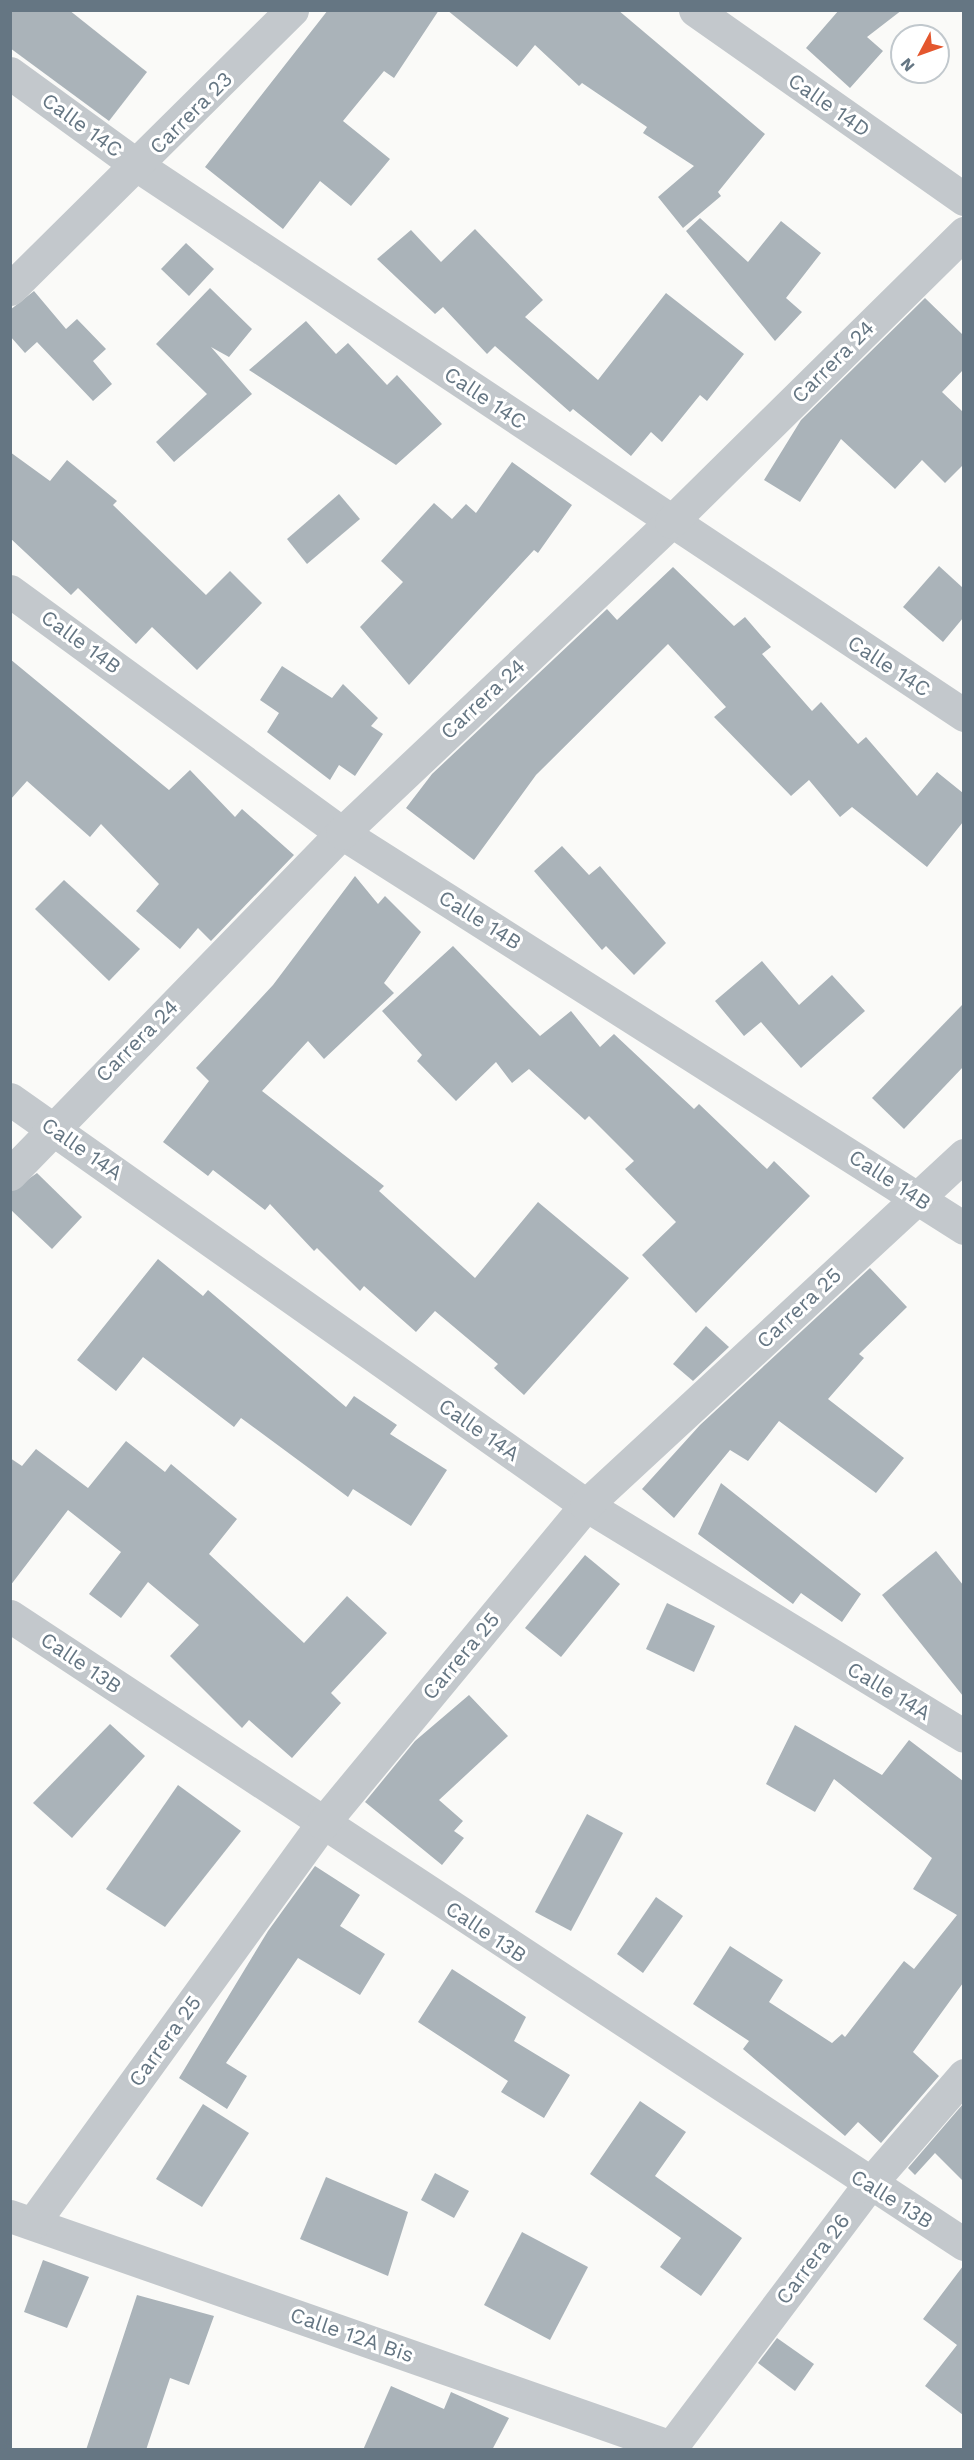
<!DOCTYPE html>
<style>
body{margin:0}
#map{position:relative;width:974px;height:2460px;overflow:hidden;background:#fafaf8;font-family:"Work Sans",sans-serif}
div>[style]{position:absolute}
.building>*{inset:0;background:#aab3b9}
.minor>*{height:33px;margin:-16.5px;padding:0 16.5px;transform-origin:16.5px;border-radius:16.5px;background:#c3c8cc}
span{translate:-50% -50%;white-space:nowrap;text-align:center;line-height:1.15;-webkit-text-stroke:6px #fff;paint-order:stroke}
.street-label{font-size:21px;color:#657683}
.frame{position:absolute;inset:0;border:12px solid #657683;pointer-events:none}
.north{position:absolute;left:890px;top:24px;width:60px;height:60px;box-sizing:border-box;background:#fff;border:2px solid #c1c8cd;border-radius:50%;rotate:229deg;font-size:16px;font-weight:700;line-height:24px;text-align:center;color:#657683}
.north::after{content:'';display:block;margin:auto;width:21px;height:27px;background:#e4572e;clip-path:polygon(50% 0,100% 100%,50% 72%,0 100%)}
</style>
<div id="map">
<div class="building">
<div style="clip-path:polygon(10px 10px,69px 10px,147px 72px,109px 121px,10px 48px)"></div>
<div style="clip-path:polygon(328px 10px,439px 10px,394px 78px,384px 71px,343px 121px,390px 159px,351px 206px,320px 181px,283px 229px,205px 167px)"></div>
<div style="clip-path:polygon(447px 10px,618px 10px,765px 134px,718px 192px,721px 196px,683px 228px,658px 197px,694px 166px,643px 133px,647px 127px,582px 83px,579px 86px,535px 45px,517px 67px)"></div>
<div style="clip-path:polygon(839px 10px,902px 10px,867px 37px,883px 51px,850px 88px,806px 48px)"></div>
<div style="clip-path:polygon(700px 218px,748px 262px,781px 221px,821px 253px,786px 298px,802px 312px,775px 341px,686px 231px)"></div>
<div style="clip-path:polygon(475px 229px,543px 300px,525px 317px,598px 380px,666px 293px,744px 354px,707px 401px,700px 395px,662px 442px,651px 432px,631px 456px,573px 409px,570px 412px,495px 346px,487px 354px,443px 307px,435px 314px,377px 259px,411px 230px,441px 262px)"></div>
<div style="clip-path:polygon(186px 243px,214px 269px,189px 296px,161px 269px)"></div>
<div style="clip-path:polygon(210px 288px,252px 329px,229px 357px,211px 347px,252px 394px,174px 462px,156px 442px,207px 394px,156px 344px)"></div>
<div style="clip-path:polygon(34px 291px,66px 329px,77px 319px,106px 349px,93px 361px,112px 384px,93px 401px,37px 342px,25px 353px,10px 336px,10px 310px)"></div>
<div style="clip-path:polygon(925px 298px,963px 335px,963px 370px,942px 392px,963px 412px,963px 465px,945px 483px,922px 460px,895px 489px,841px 439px,800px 502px,764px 480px,801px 420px)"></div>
<div style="clip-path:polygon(306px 321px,336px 354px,348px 343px,387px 385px,397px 375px,442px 424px,396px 465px,249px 370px)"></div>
<div style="clip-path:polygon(10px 452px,50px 481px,67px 460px,117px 501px,113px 505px,206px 595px,230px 571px,262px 603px,197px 670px,152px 627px,136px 644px,78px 588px,71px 595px,10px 538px)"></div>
<div style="clip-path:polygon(512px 462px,572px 505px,538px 553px,534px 550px,409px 685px,360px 627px,403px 582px,381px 561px,434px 503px,452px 519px,466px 504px,476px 513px)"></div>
<div style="clip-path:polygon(339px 494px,360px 519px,307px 564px,287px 539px)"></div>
<div style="clip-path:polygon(939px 566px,963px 588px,963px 618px,943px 642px,903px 607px)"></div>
<div style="clip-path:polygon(673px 567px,734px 626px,745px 617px,771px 647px,762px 654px,812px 711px,821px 702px,858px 744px,866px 737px,917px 796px,937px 772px,963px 793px,963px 822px,927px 867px,852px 807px,840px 817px,809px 780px,791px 796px,714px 717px,726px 707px,668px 644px,536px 775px,474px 860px,406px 808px,432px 774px,607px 609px,617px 620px)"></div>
<div style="clip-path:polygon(10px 659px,169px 790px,190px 770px,235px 817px,242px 809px,294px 855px,211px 941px,198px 928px,180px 949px,136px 911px,159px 884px,101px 824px,90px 837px,27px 781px,10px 800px)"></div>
<div style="clip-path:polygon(282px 666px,332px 698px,343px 684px,378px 718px,371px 726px,383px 734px,355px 776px,339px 765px,330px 780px,267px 732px,279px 713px,260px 700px)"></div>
<div style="clip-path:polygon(562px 846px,589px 875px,600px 866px,666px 943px,634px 975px,606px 946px,602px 950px,534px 871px)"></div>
<div style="clip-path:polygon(355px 876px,378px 904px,385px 896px,421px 932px,384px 983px,394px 993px,324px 1059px,308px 1041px,262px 1091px,384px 1186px,379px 1191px,475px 1278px,538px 1202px,629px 1278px,524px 1395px,494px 1368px,498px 1364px,435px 1311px,416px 1332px,364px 1286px,360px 1291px,317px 1248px,314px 1251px,270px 1204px,265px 1210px,213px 1170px,208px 1176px,163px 1142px,209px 1081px,196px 1068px,273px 985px)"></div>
<div style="clip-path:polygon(64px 880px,140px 949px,109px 981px,35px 909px)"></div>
<div style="clip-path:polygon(453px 946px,540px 1036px,571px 1011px,600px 1047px,614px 1034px,694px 1109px,699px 1104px,767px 1169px,774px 1161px,810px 1196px,696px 1313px,642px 1255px,676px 1222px,625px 1169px,634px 1161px,589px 1116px,585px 1120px,529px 1069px,512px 1083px,496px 1062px,456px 1101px,417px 1061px,422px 1055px,382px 1011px)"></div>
<div style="clip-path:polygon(762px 961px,799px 1005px,832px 975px,865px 1011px,801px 1068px,761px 1022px,744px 1036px,715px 1001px)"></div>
<div style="clip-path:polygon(963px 1004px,963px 1067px,904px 1129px,872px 1098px)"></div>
<div style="clip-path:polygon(37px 1173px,82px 1217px,52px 1249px,10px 1209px,10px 1192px)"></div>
<div style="clip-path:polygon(158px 1259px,203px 1296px,208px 1290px,346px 1407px,354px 1396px,397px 1425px,390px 1434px,447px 1470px,411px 1526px,353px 1489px,348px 1497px,241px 1418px,234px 1427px,143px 1357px,116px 1391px,77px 1360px)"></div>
<div style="clip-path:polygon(870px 1268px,907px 1307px,859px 1354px,864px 1358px,828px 1399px,904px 1458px,876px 1493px,779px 1421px,748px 1461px,730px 1450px,674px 1518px,642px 1489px,700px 1425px)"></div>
<div style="clip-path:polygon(706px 1326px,729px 1347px,693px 1381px,673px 1364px)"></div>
<div style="clip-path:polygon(126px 1441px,165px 1472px,171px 1464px,237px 1519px,209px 1554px,304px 1643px,347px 1596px,387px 1633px,331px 1693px,341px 1703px,292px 1758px,249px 1720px,242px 1728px,170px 1656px,199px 1625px,148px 1582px,121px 1618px,89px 1594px,121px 1552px,68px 1510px,10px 1586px,10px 1458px,22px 1466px,36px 1449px,88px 1488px)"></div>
<div style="clip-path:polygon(721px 1483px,861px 1594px,842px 1622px,801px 1593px,793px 1604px,698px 1534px)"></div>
<div style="clip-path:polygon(936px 1551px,963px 1585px,963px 1696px,882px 1595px)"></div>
<div style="clip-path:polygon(585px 1555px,620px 1584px,561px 1657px,525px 1628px)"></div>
<div style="clip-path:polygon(667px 1603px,715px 1626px,694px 1672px,646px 1649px)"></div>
<div style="clip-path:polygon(469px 1695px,508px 1736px,439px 1800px,463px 1821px,454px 1831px,464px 1838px,442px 1865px,365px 1802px,415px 1741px)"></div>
<div style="clip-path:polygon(110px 1724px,145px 1756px,72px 1838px,33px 1803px)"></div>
<div style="clip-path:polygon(795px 1725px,882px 1775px,909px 1740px,963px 1781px,963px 1983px,913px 2052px,939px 2076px,881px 2143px,858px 2122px,845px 2136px,743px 2049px,749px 2041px,693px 2004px,730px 1946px,783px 1980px,769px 2002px,832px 2043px,842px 2034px,845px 2037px,904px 1961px,914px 1969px,957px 1915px,913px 1889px,932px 1858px,834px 1779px,815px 1812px,766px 1784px)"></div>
<div style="clip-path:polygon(178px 1785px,241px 1831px,165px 1927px,106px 1889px)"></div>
<div style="clip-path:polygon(587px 1814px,623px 1833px,571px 1931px,535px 1912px)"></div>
<div style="clip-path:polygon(315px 1866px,360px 1895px,340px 1926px,385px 1954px,360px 1995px,298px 1958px,226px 2063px,247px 2076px,227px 2109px,179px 2078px,268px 1931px)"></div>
<div style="clip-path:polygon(656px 1897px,683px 1916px,643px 1973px,617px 1954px)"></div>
<div style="clip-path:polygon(452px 1969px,526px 2017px,514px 2041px,570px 2075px,544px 2118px,501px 2092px,508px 2081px,418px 2022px)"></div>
<div style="clip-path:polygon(640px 2101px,686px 2132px,655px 2176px,742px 2238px,701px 2296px,660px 2267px,681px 2238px,590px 2174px)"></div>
<div style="clip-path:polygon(203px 2104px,249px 2133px,202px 2207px,156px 2179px)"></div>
<div style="clip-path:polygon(963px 2104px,963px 2181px,935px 2153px,915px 2175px,908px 2168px)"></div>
<div style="clip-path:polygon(435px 2173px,469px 2191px,454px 2218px,421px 2200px)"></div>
<div style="clip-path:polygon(326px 2177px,408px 2212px,388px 2276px,300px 2239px)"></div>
<div style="clip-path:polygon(522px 2232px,588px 2267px,550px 2340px,484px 2305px)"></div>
<div style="clip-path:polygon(43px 2260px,89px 2277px,67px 2328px,24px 2312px)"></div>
<div style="clip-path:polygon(963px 2266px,963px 2415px,925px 2386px,957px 2345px,923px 2319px)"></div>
<div style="clip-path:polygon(137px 2295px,214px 2316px,189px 2385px,170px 2378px,146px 2450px,86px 2450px)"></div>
<div style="clip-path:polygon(777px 2338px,814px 2364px,795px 2391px,758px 2363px)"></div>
<div style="clip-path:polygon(391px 2386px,444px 2409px,451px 2392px,509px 2418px,492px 2450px,363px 2450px)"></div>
</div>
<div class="minor">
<div style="left:695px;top:10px;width:329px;rotate:35.1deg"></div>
<div style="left:10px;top:73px;width:158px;rotate:36deg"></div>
<div style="left:138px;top:166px;width:992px;rotate:33.61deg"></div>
<div style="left:10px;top:289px;width:397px;rotate:-44.7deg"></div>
<div style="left:10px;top:591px;width:411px;rotate:36.1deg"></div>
<div style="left:342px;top:833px;width:737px;rotate:32.42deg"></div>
<div style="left:10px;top:1099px;width:705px;rotate:35.18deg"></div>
<div style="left:586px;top:1505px;width:443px;rotate:31.4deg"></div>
<div style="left:10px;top:1174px;width:476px;rotate:-45.8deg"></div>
<div style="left:342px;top:833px;width:453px;rotate:-43.4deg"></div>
<div style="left:671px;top:522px;width:412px;rotate:-44.6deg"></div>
<div style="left:10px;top:1616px;width:1142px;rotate:33.36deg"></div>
<div style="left:10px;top:2216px;width:700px;rotate:19.26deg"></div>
<div style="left:33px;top:2223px;width:494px;rotate:-54.1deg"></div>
<div style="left:323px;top:1823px;width:413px;rotate:-50.4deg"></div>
<div style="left:586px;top:1505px;width:515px;rotate:-42.8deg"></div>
<div style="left:669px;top:2450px;width:331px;rotate:-53deg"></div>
<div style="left:868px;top:2186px;width:147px;rotate:-49.1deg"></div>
</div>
<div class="street-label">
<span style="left:829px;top:105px;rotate:35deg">Calle 14D</span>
<span style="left:191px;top:113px;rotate:-45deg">Carrera 23</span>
<span style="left:82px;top:125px;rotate:36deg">Calle 14C</span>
<span style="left:833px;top:362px;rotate:-45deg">Carrera 24</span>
<span style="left:485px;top:398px;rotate:34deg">Calle 14C</span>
<span style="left:81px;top:642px;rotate:36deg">Calle 14B</span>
<span style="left:889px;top:666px;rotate:33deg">Calle 14C</span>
<span style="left:483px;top:699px;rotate:-43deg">Carrera 24</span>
<span style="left:480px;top:920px;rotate:32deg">Calle 14B</span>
<span style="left:137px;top:1041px;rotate:-45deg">Carrera 24</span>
<span style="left:82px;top:1149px;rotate:35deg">Calle 14A</span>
<span style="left:890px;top:1180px;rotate:33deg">Calle 14B</span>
<span style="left:799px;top:1308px;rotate:-43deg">Carrera 25</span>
<span style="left:479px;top:1430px;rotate:35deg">Calle 14A</span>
<span style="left:461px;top:1656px;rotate:-50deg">Carrera 25</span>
<span style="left:81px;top:1663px;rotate:34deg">Calle 13B</span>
<span style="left:889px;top:1691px;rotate:31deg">Calle 14A</span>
<span style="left:486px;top:1932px;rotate:34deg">Calle 13B</span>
<span style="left:165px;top:2041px;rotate:-54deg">Carrera 25</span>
<span style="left:892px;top:2199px;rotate:32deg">Calle 13B</span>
<span style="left:813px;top:2259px;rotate:-53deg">Carrera 26</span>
<span style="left:352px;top:2335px;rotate:19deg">Calle 12A Bis</span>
</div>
<div class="frame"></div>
<div class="north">N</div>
</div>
